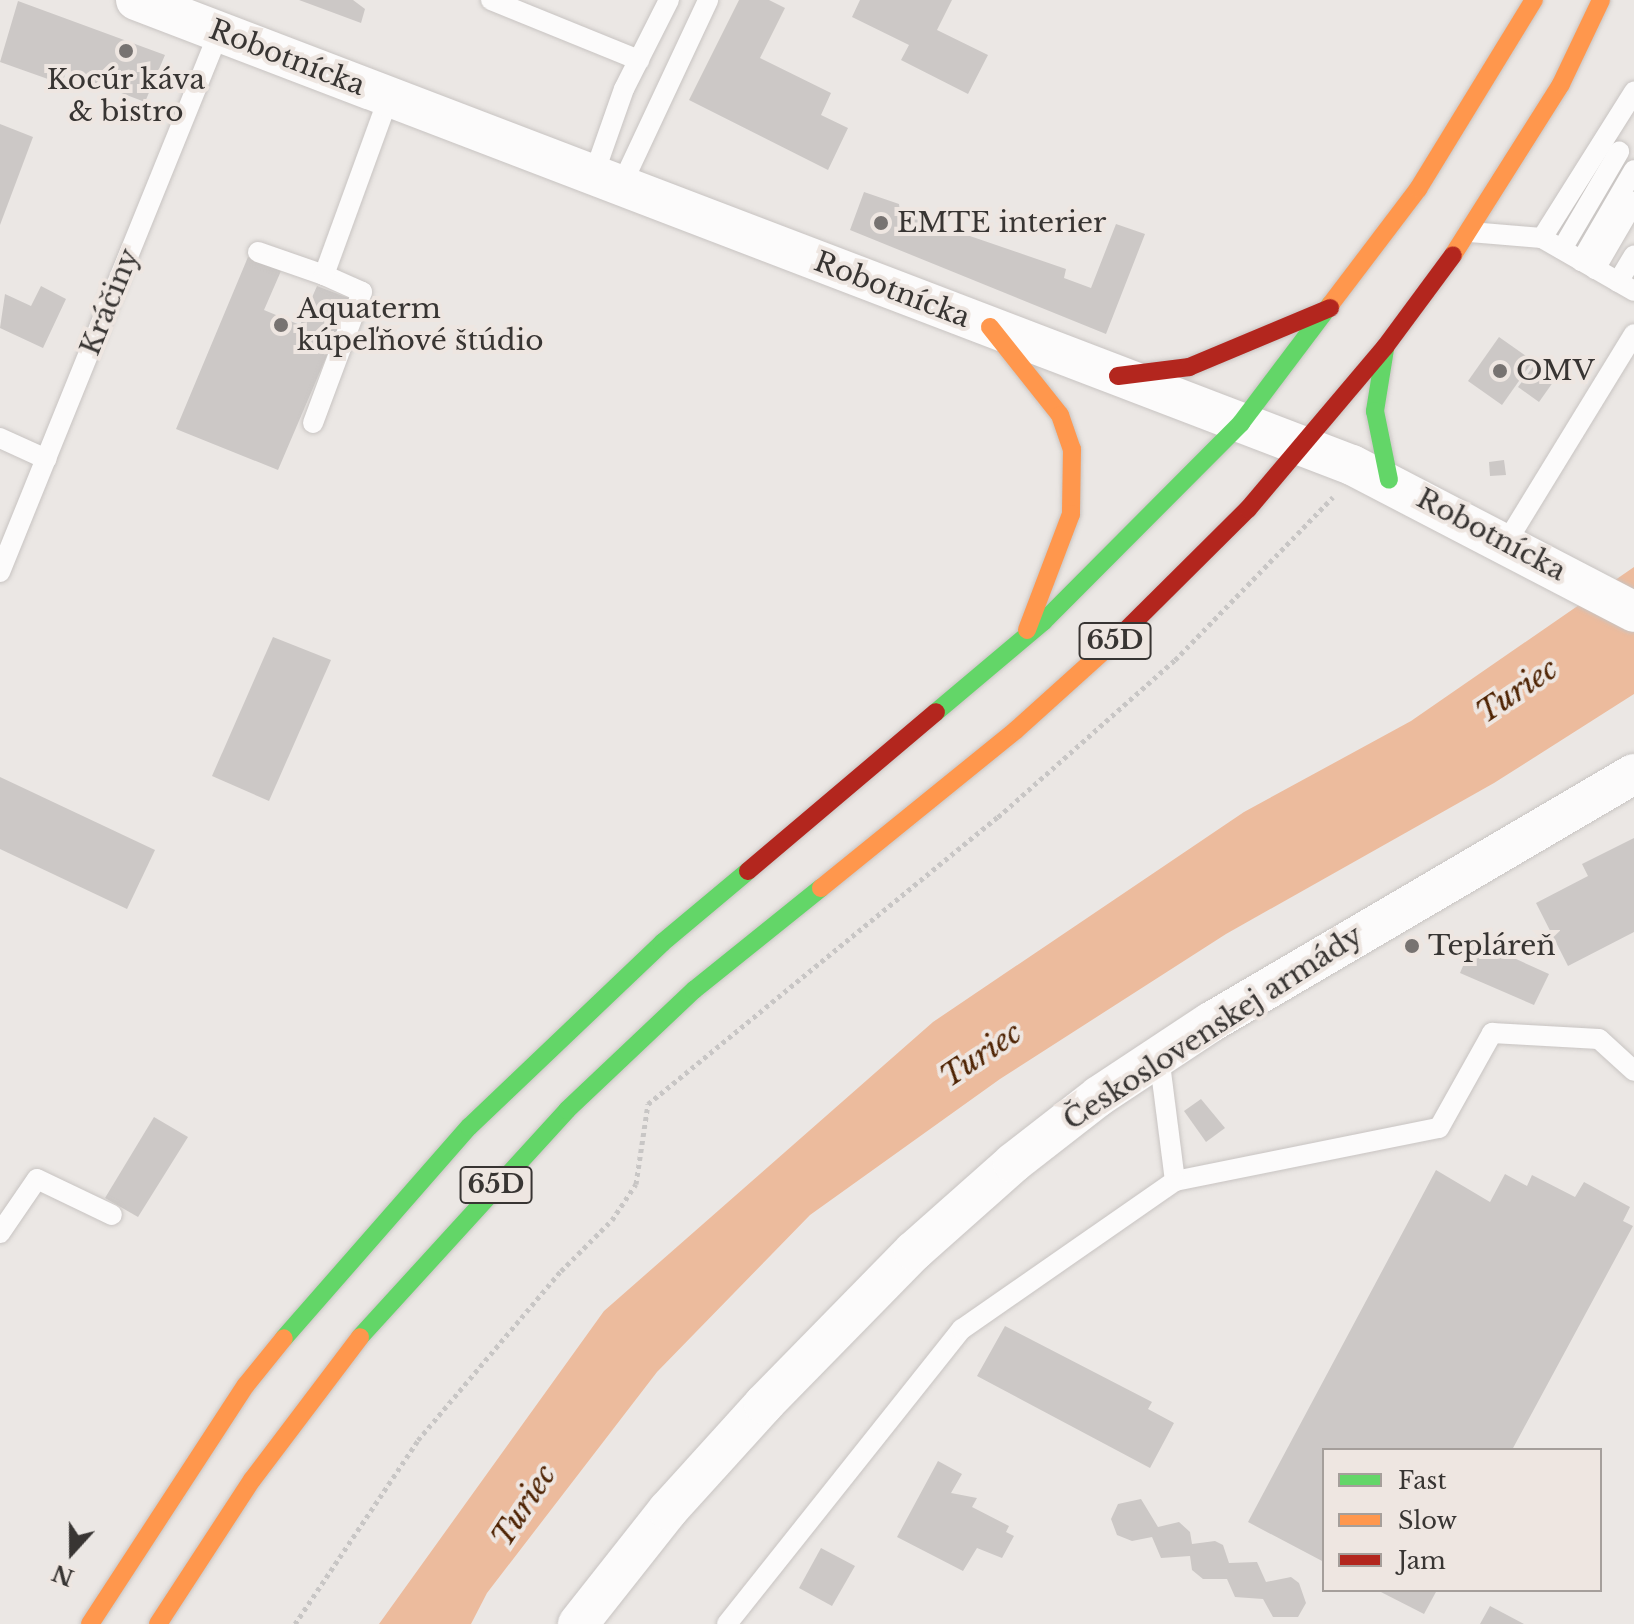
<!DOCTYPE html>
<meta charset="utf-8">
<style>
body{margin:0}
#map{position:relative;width:1634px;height:1624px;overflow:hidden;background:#ebe7e4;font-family:"Libre Baskerville",serif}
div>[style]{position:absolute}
.water>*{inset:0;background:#ecbb9d}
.building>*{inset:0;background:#ccc8c6}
.path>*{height:5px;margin-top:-2.5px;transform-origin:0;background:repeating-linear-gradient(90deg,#c8c6c5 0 4px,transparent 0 8px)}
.roads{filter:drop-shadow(0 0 2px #c8c4c2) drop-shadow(0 0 2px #c8c4c2)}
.lane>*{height:20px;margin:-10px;padding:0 10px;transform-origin:10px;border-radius:10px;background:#fcfbfb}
.street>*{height:40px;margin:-20px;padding:0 20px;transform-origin:20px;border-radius:20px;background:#fcfbfb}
.fast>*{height:18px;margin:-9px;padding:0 9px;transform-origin:9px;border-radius:9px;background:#63d668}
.slow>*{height:18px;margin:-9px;padding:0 9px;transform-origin:9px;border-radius:9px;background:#ff974d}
.jam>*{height:18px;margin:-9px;padding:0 9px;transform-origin:9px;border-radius:9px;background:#b3261e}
.dots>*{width:22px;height:22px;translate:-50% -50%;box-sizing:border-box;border:4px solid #eee6e1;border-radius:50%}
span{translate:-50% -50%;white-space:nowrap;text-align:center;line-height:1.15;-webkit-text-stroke:8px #eee6e1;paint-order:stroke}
.shield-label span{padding:2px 6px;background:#eee6e1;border:2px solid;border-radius:6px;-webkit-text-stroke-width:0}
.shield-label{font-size:26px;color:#383533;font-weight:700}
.street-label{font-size:28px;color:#383533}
.poi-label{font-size:28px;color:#383533}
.left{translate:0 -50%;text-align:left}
.water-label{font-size:30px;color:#4f2404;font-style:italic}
.legend{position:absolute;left:1322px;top:1448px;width:280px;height:144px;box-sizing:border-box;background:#eee6e1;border:2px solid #a59f9b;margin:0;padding:10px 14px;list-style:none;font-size:24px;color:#383533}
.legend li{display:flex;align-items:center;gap:16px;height:40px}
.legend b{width:40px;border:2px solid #a59f9b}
.north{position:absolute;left:32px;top:1512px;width:80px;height:80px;-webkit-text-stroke:6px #eee6e1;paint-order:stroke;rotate:201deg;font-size:22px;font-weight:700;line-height:32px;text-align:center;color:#383533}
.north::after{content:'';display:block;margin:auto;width:28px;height:36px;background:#383533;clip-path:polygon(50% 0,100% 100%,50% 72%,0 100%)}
</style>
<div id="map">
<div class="water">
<div style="clip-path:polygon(1634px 567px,1634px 694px,1494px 783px,1226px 934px,1000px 1079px,810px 1215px,657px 1372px,487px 1593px,471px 1624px,379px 1624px,604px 1311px,933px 1022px,1244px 812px,1411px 721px)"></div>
</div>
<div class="building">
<div style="clip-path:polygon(299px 0,353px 0,365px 9px,361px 23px)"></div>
<div style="clip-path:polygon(739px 0,769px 0,785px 8px,760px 58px,831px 93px,821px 115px,848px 128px,828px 170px,689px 100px)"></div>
<div style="clip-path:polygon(860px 0,952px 0,937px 30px,988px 55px,968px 94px,901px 60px,909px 45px,852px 17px)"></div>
<div style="clip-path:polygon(18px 1px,165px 55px,145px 102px,66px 72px,62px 84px,0 62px)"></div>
<div style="clip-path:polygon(0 124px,33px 137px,0 225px)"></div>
<div style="clip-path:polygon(864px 192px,899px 204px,900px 212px,1066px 269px,1064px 278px,1091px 288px,1116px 224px,1145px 234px,1106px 334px,850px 230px)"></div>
<div style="clip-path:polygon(248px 257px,281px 271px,264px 310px,300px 325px,317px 286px,351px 299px,278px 470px,176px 429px)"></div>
<div style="clip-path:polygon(41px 286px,66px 299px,43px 348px,0 328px,5px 294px,31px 306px)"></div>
<div style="clip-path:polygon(1499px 337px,1533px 361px,1502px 405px,1468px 381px)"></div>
<div style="clip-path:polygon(1535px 364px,1556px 378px,1539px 402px,1518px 387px)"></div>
<div style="clip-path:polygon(1504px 460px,1506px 475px,1490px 476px,1489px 462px)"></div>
<div style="clip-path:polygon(273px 637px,331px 660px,269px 801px,212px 776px)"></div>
<div style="clip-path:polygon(0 777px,155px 850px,127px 909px,0 849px)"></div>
<div style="clip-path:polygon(1634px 838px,1634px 932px,1568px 966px,1536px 903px,1588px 876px,1582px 864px)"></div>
<div style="clip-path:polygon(1474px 940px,1549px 974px,1534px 1005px,1460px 973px)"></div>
<div style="clip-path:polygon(1201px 1099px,1225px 1128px,1206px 1142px,1184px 1111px)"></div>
<div style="clip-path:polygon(154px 1117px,188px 1137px,138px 1217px,105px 1198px)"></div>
<div style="clip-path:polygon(1436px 1170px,1490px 1202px,1505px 1174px,1527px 1186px,1532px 1175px,1575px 1197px,1584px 1182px,1630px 1207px,1623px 1221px,1633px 1226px,1512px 1450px,1324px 1450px,1324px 1562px,1248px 1522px)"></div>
<div style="clip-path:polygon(1005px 1326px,1152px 1402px,1148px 1409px,1174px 1423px,1150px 1468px,977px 1376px)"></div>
<div style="clip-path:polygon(938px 1461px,962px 1474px,951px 1493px,977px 1498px,972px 1507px,1009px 1526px,1006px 1532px,1014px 1536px,1002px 1558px,977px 1548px,963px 1571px,897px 1537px)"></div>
<div style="clip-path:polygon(1141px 1499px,1158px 1527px,1179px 1522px,1190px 1532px,1192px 1544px,1215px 1541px,1223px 1545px,1229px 1563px,1257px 1562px,1266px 1582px,1291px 1577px,1299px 1583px,1306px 1603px,1298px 1617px,1273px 1617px,1263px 1599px,1235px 1597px,1227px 1579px,1203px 1579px,1192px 1570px,1190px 1556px,1161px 1558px,1152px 1537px,1132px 1541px,1117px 1535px,1111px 1519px,1118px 1504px)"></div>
<div style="clip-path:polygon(821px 1548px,855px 1566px,832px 1606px,799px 1588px)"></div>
<div style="clip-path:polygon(1377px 1590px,1437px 1590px,1424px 1614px)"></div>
<div style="clip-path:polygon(1490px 1606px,1524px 1624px,1480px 1624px)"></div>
</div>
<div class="path">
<div style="left:295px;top:1624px;width:221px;rotate:-56.2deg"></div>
<div style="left:418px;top:1440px;width:221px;rotate:-49.8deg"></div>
<div style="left:561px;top:1271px;width:72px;rotate:-45deg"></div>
<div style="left:612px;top:1220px;width:43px;rotate:-56.3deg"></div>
<div style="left:636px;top:1184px;width:81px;rotate:-81.5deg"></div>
<div style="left:648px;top:1104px;width:453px;rotate:-39.4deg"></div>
<div style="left:998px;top:817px;width:237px;rotate:-41.6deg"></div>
<div style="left:1175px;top:660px;width:227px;rotate:-45.9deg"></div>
</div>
<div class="roads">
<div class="lane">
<div style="left:491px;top:0;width:160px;rotate:22.1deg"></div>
<div style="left:594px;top:174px;width:90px;rotate:-70.6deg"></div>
<div style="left:624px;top:89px;width:100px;rotate:-63.2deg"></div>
<div style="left:622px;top:184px;width:203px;rotate:-64.9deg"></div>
<div style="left:1470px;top:232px;width:72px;rotate:4.8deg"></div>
<div style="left:1542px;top:238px;width:106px;rotate:29.9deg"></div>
<div style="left:1542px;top:238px;width:173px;rotate:-57.8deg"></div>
<div style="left:1562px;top:249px;width:113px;rotate:-59.6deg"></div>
<div style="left:258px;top:252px;width:70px;rotate:19.2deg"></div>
<div style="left:1581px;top:261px;width:105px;rotate:-59.8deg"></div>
<div style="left:1595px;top:269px;width:78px;rotate:-59.8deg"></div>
<div style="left:1618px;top:282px;width:31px;rotate:-59deg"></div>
<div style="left:313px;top:423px;width:140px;rotate:-69.5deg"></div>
<div style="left:362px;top:292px;width:42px;rotate:-155.9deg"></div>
<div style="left:324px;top:275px;width:190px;rotate:-70deg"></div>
<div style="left:0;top:438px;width:51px;rotate:24.5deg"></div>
<div style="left:1506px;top:543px;width:245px;rotate:-58.5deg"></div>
<div style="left:0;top:572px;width:583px;rotate:-67.92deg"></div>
<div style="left:1159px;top:1056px;width:126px;rotate:82.7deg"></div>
<div style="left:1175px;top:1181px;width:269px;rotate:-11.4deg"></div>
<div style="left:1439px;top:1128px;width:109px;rotate:-60.8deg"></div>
<div style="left:1492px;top:1033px;width:107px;rotate:3.2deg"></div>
<div style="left:1599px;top:1039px;width:47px;rotate:42.4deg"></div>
<div style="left:0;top:1233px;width:65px;rotate:-55.6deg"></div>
<div style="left:37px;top:1179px;width:83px;rotate:25.6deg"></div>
<div style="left:727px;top:1624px;width:377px;rotate:-51.5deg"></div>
<div style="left:962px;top:1329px;width:259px;rotate:-34.8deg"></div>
</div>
<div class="street">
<div style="left:136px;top:0;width:1302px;rotate:20.93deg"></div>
<div style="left:1352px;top:465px;width:318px;rotate:27.5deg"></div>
<div style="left:578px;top:1624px;width:145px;rotate:-51.7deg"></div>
<div style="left:668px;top:1510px;width:143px;rotate:-47.8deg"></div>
<div style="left:764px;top:1404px;width:214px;rotate:-45.6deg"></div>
<div style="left:914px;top:1251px;width:132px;rotate:-41.6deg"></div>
<div style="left:1013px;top:1163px;width:109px;rotate:-37.9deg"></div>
<div style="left:1099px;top:1096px;width:134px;rotate:-33.5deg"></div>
<div style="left:1211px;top:1022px;width:490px;rotate:-30.4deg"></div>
</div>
<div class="fast">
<div style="left:1385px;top:349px;width:63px;rotate:99.2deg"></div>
<div style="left:1375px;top:411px;width:70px;rotate:78.5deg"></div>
<div style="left:936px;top:712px;width:140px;rotate:-40.1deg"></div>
<div style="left:1043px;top:622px;width:281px;rotate:-45.1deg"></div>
<div style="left:1241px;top:423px;width:148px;rotate:-53deg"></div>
<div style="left:360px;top:1337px;width:307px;rotate:-47.6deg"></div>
<div style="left:567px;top:1110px;width:175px;rotate:-43.4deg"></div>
<div style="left:694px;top:990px;width:163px;rotate:-38.8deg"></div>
<div style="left:284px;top:1338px;width:281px;rotate:-48.8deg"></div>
<div style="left:469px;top:1127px;width:267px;rotate:-43.6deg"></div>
<div style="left:662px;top:943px;width:112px;rotate:-39.9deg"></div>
</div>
<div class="slow">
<div style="left:1453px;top:255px;width:202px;rotate:-57.7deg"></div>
<div style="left:1561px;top:84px;width:93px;rotate:-64.5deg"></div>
<div style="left:1330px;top:305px;width:146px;rotate:-52.8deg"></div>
<div style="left:1418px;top:189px;width:222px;rotate:-58.5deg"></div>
<div style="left:990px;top:327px;width:112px;rotate:51.5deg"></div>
<div style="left:1060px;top:415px;width:36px;rotate:71deg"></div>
<div style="left:1072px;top:449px;width:65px;rotate:90.9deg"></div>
<div style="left:1071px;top:514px;width:124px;rotate:110.8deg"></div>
<div style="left:821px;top:888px;width:251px;rotate:-39deg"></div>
<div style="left:1016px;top:730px;width:137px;rotate:-42deg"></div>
<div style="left:90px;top:1624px;width:285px;rotate:-56.9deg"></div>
<div style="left:246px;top:1385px;width:60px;rotate:-51deg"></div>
<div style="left:158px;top:1624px;width:172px;rotate:-56.9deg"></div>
<div style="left:252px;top:1480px;width:179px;rotate:-52.9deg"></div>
</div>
<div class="jam">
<div style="left:1118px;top:376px;width:72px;rotate:-7.2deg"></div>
<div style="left:1189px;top:367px;width:153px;rotate:-22.7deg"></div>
<div style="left:1118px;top:638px;width:183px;rotate:-44.8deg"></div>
<div style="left:1248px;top:509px;width:212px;rotate:-49.8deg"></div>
<div style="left:1385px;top:347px;width:114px;rotate:-53.5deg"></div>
<div style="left:748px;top:871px;width:246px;rotate:-40.2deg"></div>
</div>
</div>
<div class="dots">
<div style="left:126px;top:51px;background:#777371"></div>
<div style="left:881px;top:223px;background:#777371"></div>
<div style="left:281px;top:325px;background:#777371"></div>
<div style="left:1500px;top:371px;background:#777371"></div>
<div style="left:1412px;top:946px;background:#777371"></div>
</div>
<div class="shield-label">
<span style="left:1115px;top:641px">65D</span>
<span style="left:496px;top:1185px">65D</span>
</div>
<div class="street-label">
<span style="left:287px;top:58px;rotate:21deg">Robotnícka</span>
<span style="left:892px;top:290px;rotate:21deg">Robotnícka</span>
<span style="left:110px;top:302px;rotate:-68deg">Kráčiny</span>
<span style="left:1491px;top:535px;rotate:28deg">Robotnícka</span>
<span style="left:1213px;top:1028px;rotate:-33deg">Československej armády</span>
</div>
<div class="poi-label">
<span style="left:126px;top:96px">Kocúr káva<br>&amp; bistro</span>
<span class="left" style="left:897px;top:223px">EMTE interier</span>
<span class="left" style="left:297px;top:325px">Aquaterm<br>kúpeľňové štúdio</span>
<span class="left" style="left:1516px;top:371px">OMV</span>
<span class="left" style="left:1428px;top:946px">Tepláreň</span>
</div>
<div class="water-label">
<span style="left:1517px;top:691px;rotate:-34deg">Turiec</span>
<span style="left:981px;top:1055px;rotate:-34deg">Turiec</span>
<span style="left:524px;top:1506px;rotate:-57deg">Turiec</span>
</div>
<ul class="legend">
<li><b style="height:10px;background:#63d668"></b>Fast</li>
<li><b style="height:10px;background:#ff974d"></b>Slow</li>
<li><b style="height:10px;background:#b3261e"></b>Jam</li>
</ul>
<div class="north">N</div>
</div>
